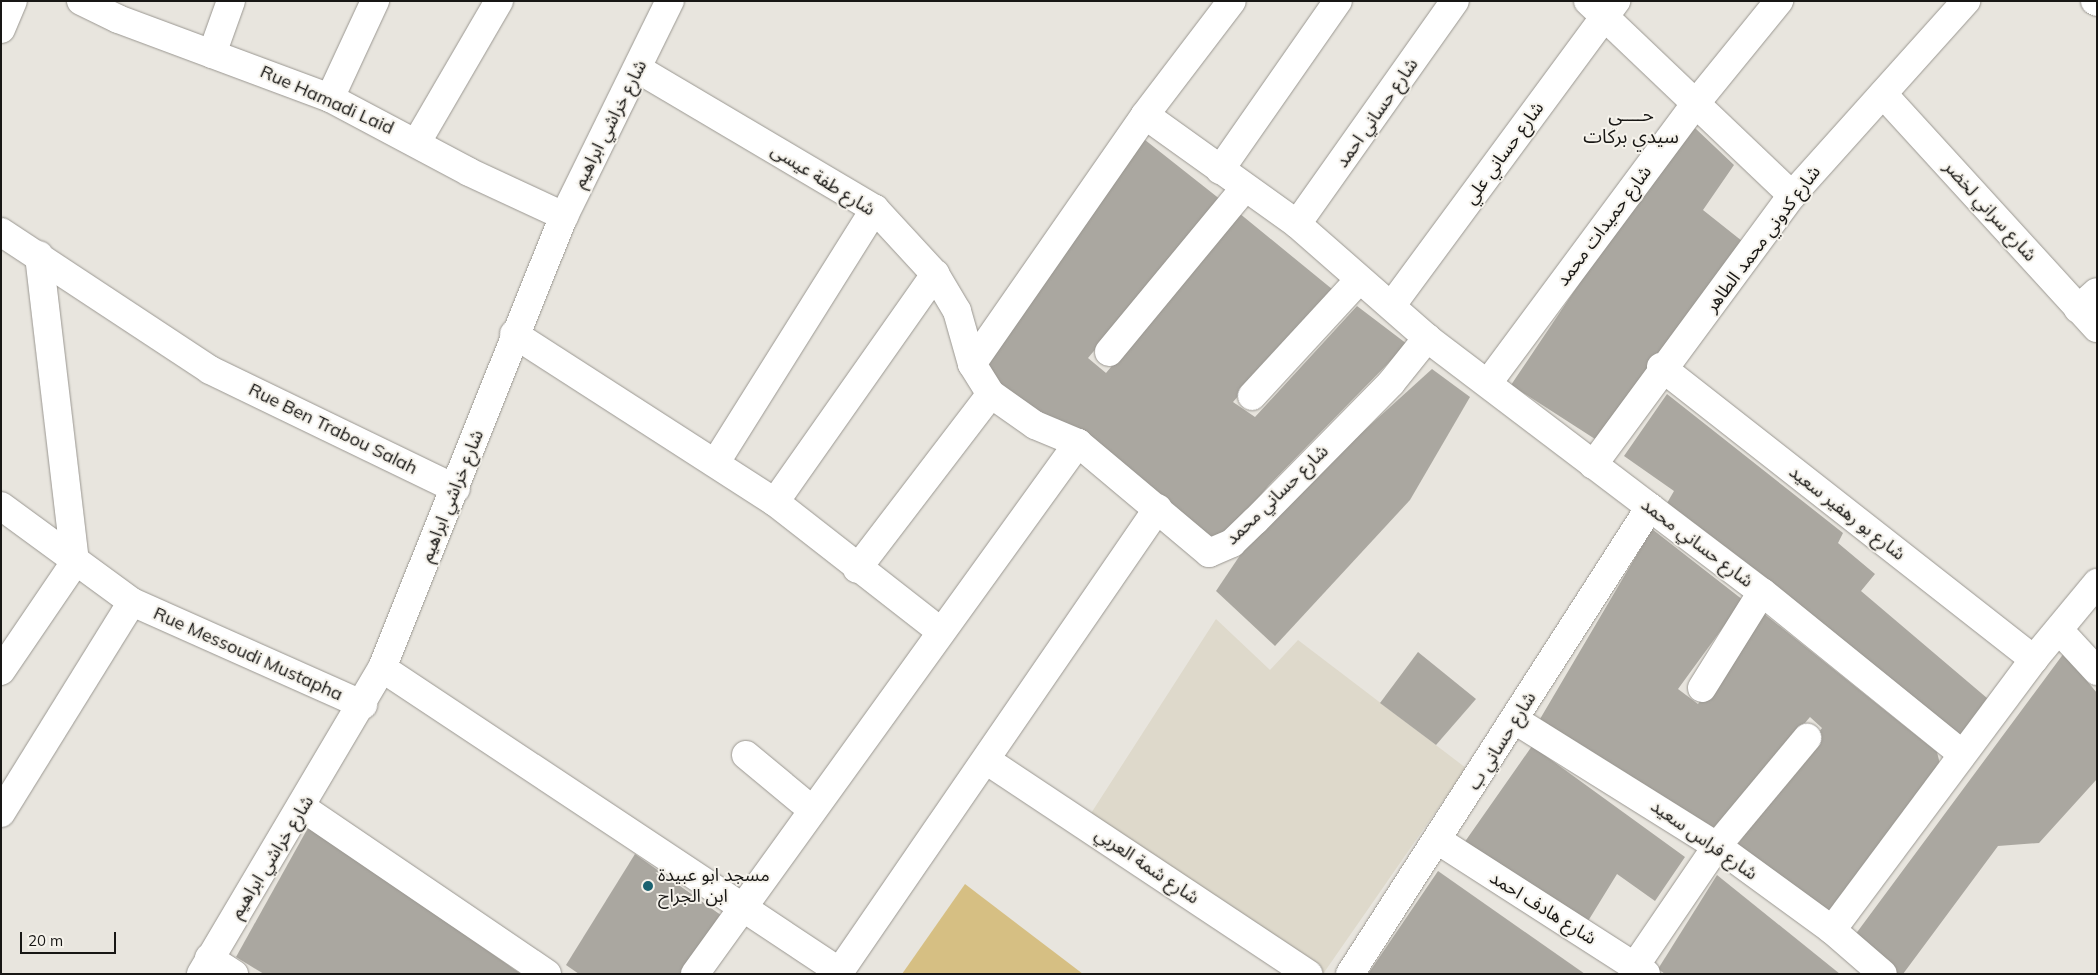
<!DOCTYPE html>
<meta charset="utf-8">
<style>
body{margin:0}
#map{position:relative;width:2098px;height:975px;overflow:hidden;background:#e8e5de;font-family:Mulish,"Noto Sans Arabic",sans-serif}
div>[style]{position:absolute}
.built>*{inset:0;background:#ded9cb}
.green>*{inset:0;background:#d6bf83}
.building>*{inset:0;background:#aaa7a0}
.roads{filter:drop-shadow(0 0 1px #9a9791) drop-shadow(0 0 1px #9a9791)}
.street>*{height:28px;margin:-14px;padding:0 14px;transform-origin:14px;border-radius:14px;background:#fff}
.dots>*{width:14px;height:14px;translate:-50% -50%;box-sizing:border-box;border:2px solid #f5f2eb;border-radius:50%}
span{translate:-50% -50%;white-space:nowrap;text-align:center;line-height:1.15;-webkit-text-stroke:4px #f5f2eb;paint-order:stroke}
.street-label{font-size:18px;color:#181715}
.poi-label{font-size:18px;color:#181715}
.left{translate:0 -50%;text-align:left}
.neighbourhood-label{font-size:19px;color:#181715}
.frame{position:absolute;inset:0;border:2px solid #181715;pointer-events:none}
.scale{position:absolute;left:20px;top:932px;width:96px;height:22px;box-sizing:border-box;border:2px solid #181715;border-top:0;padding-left:6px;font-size:15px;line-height:18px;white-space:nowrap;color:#181715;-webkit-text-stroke:4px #f5f2eb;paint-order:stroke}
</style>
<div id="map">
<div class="built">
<div style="clip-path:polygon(1216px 619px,1270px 670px,1298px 640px,1466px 768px,1323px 974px,1088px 818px)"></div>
</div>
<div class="green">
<div style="clip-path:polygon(965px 884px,1083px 974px,902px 974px)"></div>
</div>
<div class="building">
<div style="clip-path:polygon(1695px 128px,1734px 165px,1703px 210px,1742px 241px,1595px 439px,1511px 385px,1589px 269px)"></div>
<div style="clip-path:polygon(1140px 136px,1221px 200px,1088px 358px,1106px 373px,1239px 213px,1332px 289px,1233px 402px,1255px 417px,1357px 306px,1407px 344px,1269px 485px,1216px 549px,975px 365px)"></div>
<div style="clip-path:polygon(1432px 369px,1470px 397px,1410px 500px,1275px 646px,1216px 591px,1261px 524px)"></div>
<div style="clip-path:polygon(1667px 394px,1843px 533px,1838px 543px,1875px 574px,1861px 591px,1994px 704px,1961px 744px,1663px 510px,1674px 491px,1624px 456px)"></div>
<div style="clip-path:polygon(1652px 529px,1743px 600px,1678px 689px,1698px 704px,1762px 612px,1937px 752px,1943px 776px,1831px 921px,1735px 848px,1822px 728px,1810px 717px,1710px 835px,1540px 719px)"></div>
<div style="clip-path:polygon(1418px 652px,1476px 699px,1436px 745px,1380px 703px)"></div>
<div style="clip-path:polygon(2064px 653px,2097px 693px,2097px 779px,2039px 843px,1998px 846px,1903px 974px,1895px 974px,1852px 939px)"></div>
<div style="clip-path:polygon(1532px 746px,1685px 857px,1655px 901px,1617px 874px,1585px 926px,1464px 843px)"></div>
<div style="clip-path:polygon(309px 826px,521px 974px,264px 974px,236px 957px)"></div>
<div style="clip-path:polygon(635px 854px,725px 918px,688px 974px,579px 974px,566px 965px)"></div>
<div style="clip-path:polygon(1438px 871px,1585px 974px,1368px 974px)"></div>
<div style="clip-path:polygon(1717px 875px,1840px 974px,1665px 974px,1658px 969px)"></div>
</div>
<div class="roads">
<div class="street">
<div style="left:81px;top:1px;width:41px;rotate:25.9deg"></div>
<div style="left:118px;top:19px;width:226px;rotate:20.4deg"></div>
<div style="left:330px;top:98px;width:157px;rotate:28deg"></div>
<div style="left:469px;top:172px;width:105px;rotate:24.9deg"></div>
<div style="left:1588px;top:1px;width:282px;rotate:43.6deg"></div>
<div style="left:2095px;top:1px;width:2px;rotate:27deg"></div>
<div style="left:1px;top:29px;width:30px;rotate:-67deg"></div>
<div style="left:212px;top:54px;width:56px;rotate:-70.3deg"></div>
<div style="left:638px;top:69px;width:275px;rotate:30.6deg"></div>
<div style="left:875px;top:209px;width:88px;rotate:47.3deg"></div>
<div style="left:935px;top:274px;width:43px;rotate:59.3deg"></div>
<div style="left:957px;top:311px;width:55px;rotate:74.2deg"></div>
<div style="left:972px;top:364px;width:36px;rotate:58deg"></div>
<div style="left:991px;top:394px;width:54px;rotate:35.2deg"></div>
<div style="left:1035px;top:425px;width:47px;rotate:22.7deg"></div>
<div style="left:1078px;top:443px;width:171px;rotate:40deg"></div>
<div style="left:1209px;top:553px;width:25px;rotate:-23deg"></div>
<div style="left:1232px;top:543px;width:32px;rotate:-44deg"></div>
<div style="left:1255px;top:521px;width:194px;rotate:-45.4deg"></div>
<div style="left:1391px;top:383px;width:58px;rotate:-51.3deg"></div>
<div style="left:1883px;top:94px;width:317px;rotate:47.6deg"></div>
<div style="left:330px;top:98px;width:107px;rotate:-65.1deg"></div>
<div style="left:1145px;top:115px;width:187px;rotate:35.6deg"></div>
<div style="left:1297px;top:224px;width:173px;rotate:41.2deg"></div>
<div style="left:1427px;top:338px;width:420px;rotate:37.2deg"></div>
<div style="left:1762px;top:592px;width:257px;rotate:39deg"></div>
<div style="left:417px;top:142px;width:163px;rotate:-59.8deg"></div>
<div style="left:1220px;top:170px;width:206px;rotate:-55.1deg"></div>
<div style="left:1297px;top:224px;width:273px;rotate:-54.7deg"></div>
<div style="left:1px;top:232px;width:250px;rotate:33.4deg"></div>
<div style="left:210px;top:370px;width:273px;rotate:25.8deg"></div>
<div style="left:1392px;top:305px;width:378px;rotate:-53.6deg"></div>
<div style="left:2078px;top:309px;width:25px;rotate:-42deg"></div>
<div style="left:514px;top:334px;width:310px;rotate:32.8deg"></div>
<div style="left:775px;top:502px;width:209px;rotate:38deg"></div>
<div style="left:1109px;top:352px;width:212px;rotate:-50.4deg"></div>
<div style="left:972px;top:364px;width:303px;rotate:-55.2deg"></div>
<div style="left:1145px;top:115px;width:143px;rotate:-52.7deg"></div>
<div style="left:1661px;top:367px;width:474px;rotate:38.1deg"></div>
<div style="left:1488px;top:383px;width:349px;rotate:-53.4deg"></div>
<div style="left:1696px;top:103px;width:132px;rotate:-50.9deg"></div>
<div style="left:1252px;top:396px;width:158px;rotate:-47.3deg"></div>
<div style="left:716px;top:462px;width:299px;rotate:-57.9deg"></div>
<div style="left:1593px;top:465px;width:335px;rotate:-53.6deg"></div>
<div style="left:1792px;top:195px;width:261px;rotate:-48.1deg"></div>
<div style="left:775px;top:502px;width:279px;rotate:-54.9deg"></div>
<div style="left:1px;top:506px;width:162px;rotate:36.2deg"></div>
<div style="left:132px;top:602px;width:253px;rotate:24deg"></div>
<div style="left:857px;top:569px;width:220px;rotate:-52.6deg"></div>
<div style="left:2059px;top:630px;width:56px;rotate:47.2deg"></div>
<div style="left:382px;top:668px;width:550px;rotate:33.57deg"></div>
<div style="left:1px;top:671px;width:132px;rotate:-55.8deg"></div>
<div style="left:75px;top:562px;width:309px;rotate:-96.7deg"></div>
<div style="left:1702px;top:688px;width:113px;rotate:-58deg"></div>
<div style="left:1515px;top:720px;width:238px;rotate:32deg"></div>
<div style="left:1717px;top:846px;width:142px;rotate:36.1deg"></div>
<div style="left:1832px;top:930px;width:67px;rotate:40.8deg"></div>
<div style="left:746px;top:755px;width:85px;rotate:39.7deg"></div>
<div style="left:986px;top:760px;width:387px;rotate:33.6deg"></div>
<div style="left:303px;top:808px;width:295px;rotate:34.2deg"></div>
<div style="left:1px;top:813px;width:248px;rotate:-58.2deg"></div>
<div style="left:1439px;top:841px;width:246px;rotate:32.7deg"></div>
<div style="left:1832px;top:930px;width:338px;rotate:-53.3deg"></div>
<div style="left:2034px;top:659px;width:99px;rotate:-50.3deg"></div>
<div style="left:209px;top:958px;width:30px;rotate:33deg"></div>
<div style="left:1635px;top:966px;width:145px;rotate:-55.7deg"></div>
<div style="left:1717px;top:846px;width:141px;rotate:-50.2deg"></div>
<div style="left:201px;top:974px;width:356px;rotate:-59.4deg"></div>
<div style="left:382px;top:668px;width:487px;rotate:-68.1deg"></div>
<div style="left:564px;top:216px;width:240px;rotate:-63.8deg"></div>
<div style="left:695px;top:974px;width:655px;rotate:-54.2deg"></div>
<div style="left:838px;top:974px;width:565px;rotate:-55.52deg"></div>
<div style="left:1350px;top:974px;width:555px;rotate:-57.28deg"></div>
</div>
</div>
<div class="dots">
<div style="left:648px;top:886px;background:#196170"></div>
</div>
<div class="street-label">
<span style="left:327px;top:100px;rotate:24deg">Rue Hamadi Laid</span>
<span style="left:1377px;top:113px;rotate:-55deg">شارع حساني احمد</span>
<span style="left:610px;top:124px;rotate:-63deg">شارع خراشي ابراهيم</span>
<span style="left:1504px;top:153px;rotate:-54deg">شارع حساني علي</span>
<span style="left:823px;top:180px;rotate:32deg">شارع طفة عيسى</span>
<span style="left:1990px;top:211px;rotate:48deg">شارع سراني لخضر</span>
<span style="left:1604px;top:226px;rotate:-53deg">شارع حميدات محمد</span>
<span style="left:1763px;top:239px;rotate:-53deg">شارع كدوني محمد الطاهر</span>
<span style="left:333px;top:429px;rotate:26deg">Rue Ben Trabou Salah</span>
<span style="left:1277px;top:495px;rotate:-44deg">شارع حساني محمد</span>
<span style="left:452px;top:496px;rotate:-68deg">شارع خراشي ابراهيم</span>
<span style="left:1847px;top:513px;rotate:38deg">شارع بو رهفير سعيد</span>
<span style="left:1697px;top:543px;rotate:37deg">شارع حساني محمد</span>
<span style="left:248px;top:654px;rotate:24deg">Rue Messoudi Mustapha</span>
<span style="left:1502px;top:741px;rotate:-58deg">شارع حساني ب</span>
<span style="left:1704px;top:840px;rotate:35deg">شارع فراس سعيد</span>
<span style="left:272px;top:857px;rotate:-58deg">شارع خراشي ابراهيم</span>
<span style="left:1147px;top:866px;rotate:34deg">شارع شمة العربي</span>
<span style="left:1543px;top:908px;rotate:32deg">شارع هادف احمد</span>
</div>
<div class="poi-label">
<span class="left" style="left:658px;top:886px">مسجد ابو عبيدة<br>ابن الجراح</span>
</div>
<div class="neighbourhood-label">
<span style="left:1631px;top:126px">حــــي<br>سيدي بركات</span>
</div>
<div class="frame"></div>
<div class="scale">20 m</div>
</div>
